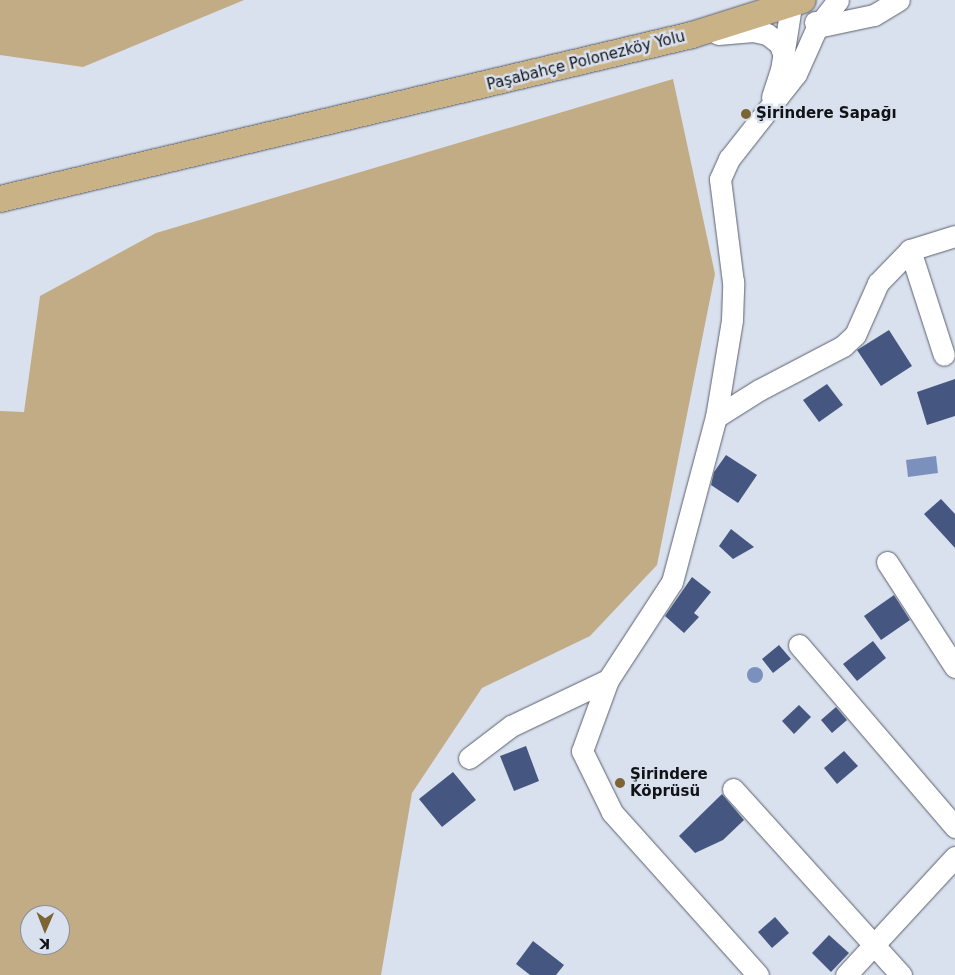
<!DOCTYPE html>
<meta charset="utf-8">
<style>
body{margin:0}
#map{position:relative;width:955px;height:975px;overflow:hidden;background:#d9e0ee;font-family:"DejaVu Sans",sans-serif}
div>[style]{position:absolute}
.green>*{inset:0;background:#c2ac86}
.water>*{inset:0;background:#7b90bc}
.round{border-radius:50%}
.building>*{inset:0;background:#455780}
.roads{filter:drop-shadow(0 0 1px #5b606c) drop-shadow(0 0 1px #5b606c)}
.minor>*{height:21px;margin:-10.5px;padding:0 10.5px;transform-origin:10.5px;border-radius:10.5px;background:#fff}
.major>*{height:26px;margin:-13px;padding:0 13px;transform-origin:13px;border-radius:13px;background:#c9b386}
.dots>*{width:14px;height:14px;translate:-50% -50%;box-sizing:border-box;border:2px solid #d9e0ee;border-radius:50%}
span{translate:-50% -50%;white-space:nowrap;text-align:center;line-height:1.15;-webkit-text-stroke:5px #d9e0ee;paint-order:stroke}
.street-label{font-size:15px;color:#101216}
.poi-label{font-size:15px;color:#101216;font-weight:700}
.left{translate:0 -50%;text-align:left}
.north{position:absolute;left:20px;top:905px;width:50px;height:50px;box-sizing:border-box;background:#d9e0ee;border:1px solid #898e98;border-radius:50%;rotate:181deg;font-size:14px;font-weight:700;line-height:20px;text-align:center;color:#101216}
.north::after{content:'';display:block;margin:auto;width:18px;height:22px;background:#7d6435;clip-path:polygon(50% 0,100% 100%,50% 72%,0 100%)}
</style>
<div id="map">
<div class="green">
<div style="clip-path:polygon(0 0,244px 0,83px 67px,0 55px)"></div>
<div style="clip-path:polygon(evenodd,673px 79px,715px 274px,657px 565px,590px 636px,482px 688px,412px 793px,381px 975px,0 975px,0 411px,24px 412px,40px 296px,156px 233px,673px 79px,30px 915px,60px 915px,60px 945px,30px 945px,30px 915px)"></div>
</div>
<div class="water">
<div style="clip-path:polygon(936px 456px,938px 473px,908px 477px,906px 460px)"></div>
<div class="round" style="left:747px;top:667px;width:16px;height:16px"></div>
</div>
<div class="building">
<div style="clip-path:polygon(889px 330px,912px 366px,881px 386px,857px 350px)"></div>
<div style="clip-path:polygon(955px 379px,955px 416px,927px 425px,917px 392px)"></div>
<div style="clip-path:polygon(827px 384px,843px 405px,819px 422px,803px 400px)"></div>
<div style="clip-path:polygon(726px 455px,757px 475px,738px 503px,711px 485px,714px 472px)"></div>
<div style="clip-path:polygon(941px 499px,955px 514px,955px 548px,924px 514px)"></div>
<div style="clip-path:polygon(731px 529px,754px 547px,733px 559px,719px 546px)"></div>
<div style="clip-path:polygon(692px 577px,711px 592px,694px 613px,699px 617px,684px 633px,665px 616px)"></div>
<div style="clip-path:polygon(894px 595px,910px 620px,881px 640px,864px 616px)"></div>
<div style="clip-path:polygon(873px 641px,886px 658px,857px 681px,843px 664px)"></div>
<div style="clip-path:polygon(779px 645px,791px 659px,773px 673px,762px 659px)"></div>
<div style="clip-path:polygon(799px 705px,811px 717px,794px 734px,782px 721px)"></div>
<div style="clip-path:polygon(836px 707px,847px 720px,832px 733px,821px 720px)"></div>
<div style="clip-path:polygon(526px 746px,539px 781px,514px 791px,500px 756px)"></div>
<div style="clip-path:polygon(844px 751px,858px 766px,837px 784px,824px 768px)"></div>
<div style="clip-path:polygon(453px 772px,476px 800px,442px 827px,419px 799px)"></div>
<div style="clip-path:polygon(722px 794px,744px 820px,723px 840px,695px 853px,679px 836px)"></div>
<div style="clip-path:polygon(775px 917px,789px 933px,772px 948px,758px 932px)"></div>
<div style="clip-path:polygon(829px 935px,849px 953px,831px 972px,812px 953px)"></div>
<div style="clip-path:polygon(533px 941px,564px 965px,556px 975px,530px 975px,516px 964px)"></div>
</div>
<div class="roads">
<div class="minor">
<div style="left:815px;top:22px;width:5px;rotate:68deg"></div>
<div style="left:817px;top:27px;width:58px;rotate:-11.9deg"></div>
<div style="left:874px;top:15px;width:29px;rotate:-31deg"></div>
<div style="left:718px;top:34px;width:35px;rotate:-5deg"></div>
<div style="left:753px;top:31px;width:14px;rotate:12deg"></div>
<div style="left:767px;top:34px;width:16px;rotate:38deg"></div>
<div style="left:780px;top:44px;width:7px;rotate:74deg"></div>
<div style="left:772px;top:97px;width:28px;rotate:-72deg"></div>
<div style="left:781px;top:70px;width:71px;rotate:-81.1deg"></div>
<div style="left:910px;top:250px;width:110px;rotate:72.1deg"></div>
<div style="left:716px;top:417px;width:51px;rotate:-32.1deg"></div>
<div style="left:759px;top:390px;width:95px;rotate:-27.6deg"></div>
<div style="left:843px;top:346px;width:16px;rotate:-43deg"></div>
<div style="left:855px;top:335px;width:57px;rotate:-66.1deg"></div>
<div style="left:878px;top:283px;width:46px;rotate:-45.9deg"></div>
<div style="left:910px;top:250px;width:47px;rotate:-17.3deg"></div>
<div style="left:887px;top:562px;width:125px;rotate:57.1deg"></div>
<div style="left:799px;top:645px;width:240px;rotate:49.4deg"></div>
<div style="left:469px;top:758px;width:53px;rotate:-37.3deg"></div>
<div style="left:511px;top:726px;width:107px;rotate:-25.4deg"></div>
<div style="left:733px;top:789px;width:251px;rotate:47.9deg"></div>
<div style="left:758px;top:975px;width:219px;rotate:-131.9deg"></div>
<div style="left:612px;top:812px;width:68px;rotate:-116.2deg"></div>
<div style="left:582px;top:751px;width:76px;rotate:-69.9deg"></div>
<div style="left:608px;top:680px;width:117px;rotate:-56.9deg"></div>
<div style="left:672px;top:582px;width:171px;rotate:-75.1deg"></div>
<div style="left:716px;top:417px;width:98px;rotate:-80.6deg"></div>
<div style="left:732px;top:320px;width:38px;rotate:-88deg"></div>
<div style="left:733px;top:282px;width:104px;rotate:-97.2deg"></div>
<div style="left:720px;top:179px;width:22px;rotate:-66deg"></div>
<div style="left:729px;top:159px;width:108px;rotate:-51.8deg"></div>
<div style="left:796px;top:74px;width:51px;rotate:-65.9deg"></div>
<div style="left:817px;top:27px;width:34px;rotate:-52deg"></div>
<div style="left:846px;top:975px;width:161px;rotate:-47.3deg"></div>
</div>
<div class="major">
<div style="left:0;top:199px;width:711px;rotate:-13.33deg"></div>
<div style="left:692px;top:35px;width:116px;rotate:-17.5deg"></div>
</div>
</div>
<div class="dots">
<div style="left:746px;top:114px;background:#7d6435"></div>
<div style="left:620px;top:783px;background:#7d6435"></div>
</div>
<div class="street-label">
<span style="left:586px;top:61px;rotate:-14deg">Paşabahçe Polonezköy Yolu</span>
</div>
<div class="poi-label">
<span class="left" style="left:756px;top:114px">Şirindere Sapağı</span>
<span class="left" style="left:630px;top:783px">Şirindere<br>Köprüsü</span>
</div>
<div class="north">K</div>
</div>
